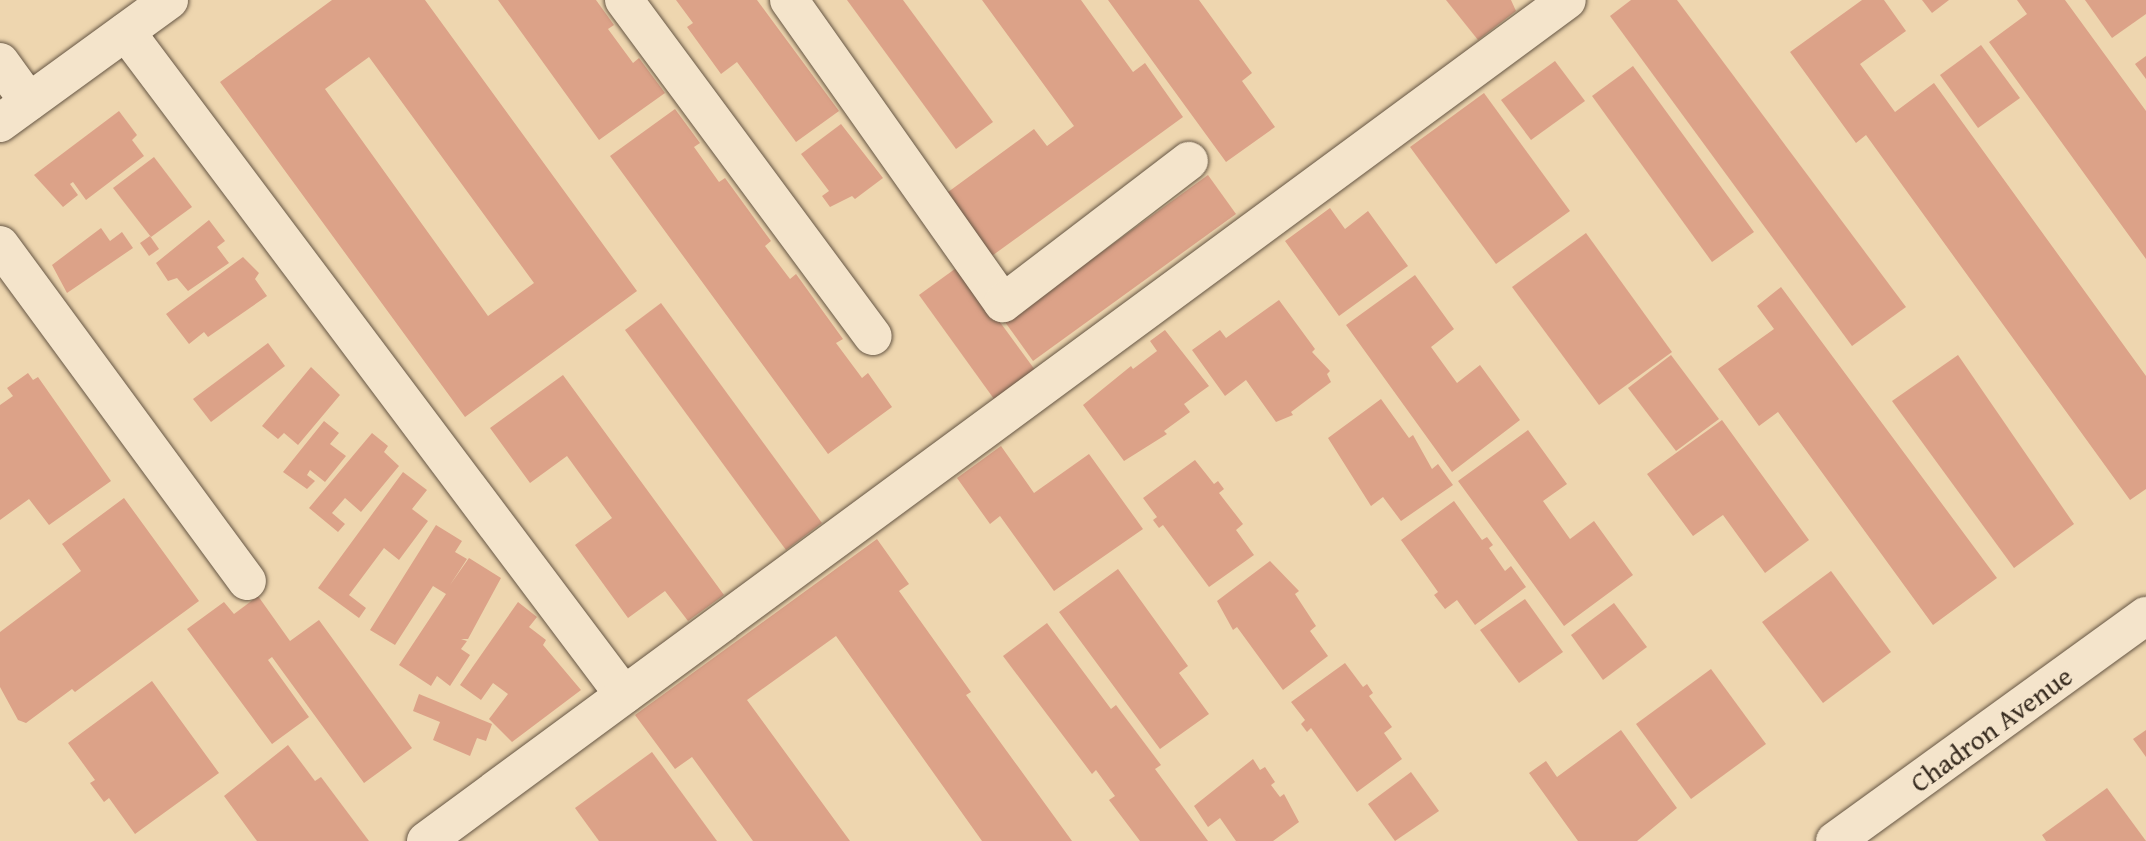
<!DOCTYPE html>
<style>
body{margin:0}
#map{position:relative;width:2146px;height:841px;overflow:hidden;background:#eed6af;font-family:"Gentium Book Plus",serif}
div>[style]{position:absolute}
.building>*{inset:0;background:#dca288}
.roads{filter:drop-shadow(0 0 2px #665644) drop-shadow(0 0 2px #665644)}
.minor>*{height:38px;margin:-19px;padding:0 19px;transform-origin:19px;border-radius:19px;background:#f4e4cb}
span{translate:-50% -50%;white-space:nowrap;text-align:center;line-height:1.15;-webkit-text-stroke:6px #f4e4cb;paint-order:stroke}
.street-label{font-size:28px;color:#382c20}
</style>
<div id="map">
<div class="building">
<div style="clip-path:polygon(evenodd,332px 0,425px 0,637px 291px,465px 417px,220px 82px,332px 0,369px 57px,534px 283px,488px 316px,325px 89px,369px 57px)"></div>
<div style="clip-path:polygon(498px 0,596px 0,614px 25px,608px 29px,633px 63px,639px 58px,665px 93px,599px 140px)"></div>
<div style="clip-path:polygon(676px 0,757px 0,839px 111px,796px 142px,737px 62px,721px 74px,687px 27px,693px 23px)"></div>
<div style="clip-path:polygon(847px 0,903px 0,993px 122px,956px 149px)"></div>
<div style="clip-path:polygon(982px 0,1081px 0,1133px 72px,1145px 63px,1183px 117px,989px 258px,944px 195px,1034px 129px,1047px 146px,1074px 126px)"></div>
<div style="clip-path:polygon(1108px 0,1199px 0,1252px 73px,1242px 81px,1275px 127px,1226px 162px)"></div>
<div style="clip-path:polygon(1446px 0,1511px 0,1516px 11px,1478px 40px)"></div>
<div style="clip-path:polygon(1631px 0,1677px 0,1906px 307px,1852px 346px,1610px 16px)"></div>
<div style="clip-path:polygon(1862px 0,1884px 0,1906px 31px,1860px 64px,1895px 112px,1934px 83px,2146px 376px,2146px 489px,2130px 500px,1866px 135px,1856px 143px,1790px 52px)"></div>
<div style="clip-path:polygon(1922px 0,1949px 0,1932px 13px)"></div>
<div style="clip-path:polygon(2017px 0,2065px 0,2146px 111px,2146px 259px,1989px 42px,2027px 14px)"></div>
<div style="clip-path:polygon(2085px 0,2146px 0,2146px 14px,2112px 38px)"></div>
<div style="clip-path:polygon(1981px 45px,2020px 98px,1978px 128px,1940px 75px)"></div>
<div style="clip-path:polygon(2146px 56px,2146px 79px,2135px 64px)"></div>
<div style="clip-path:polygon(1555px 61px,1585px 101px,1531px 140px,1501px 100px)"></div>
<div style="clip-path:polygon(1633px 66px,1754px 232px,1712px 262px,1592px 96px)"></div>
<div style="clip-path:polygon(1484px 93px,1570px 211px,1496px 264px,1410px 147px)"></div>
<div style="clip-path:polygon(675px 109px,700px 143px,694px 147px,719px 182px,725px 178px,771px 241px,765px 246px,790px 279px,796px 274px,843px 339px,836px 343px,862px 378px,868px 373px,892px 407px,828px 454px,610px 156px)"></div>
<div style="clip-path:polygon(119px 111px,137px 135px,132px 140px,144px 156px,86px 200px,73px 182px,70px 184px,78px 195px,63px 207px,34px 175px)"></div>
<div style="clip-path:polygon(841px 124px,883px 178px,855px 199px,852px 196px,830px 207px,822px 196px,829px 191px,801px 154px)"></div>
<div style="clip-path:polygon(154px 157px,192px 207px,151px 237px,113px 188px)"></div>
<div style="clip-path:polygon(1208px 175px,1236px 214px,1033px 361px,1005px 322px)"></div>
<div style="clip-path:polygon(1330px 208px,1345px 229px,1368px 211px,1408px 266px,1339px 316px,1285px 241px)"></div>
<div style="clip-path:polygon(209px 220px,225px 241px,217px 247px,229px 263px,188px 291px,177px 278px,168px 281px,156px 263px)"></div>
<div style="clip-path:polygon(101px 228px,110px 241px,122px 232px,133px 248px,67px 293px,52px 265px)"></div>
<div style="clip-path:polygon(1586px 233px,1672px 352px,1599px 405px,1512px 287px)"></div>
<div style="clip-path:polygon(150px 236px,159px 249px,149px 256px,140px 243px)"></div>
<div style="clip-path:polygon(243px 257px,259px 273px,255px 279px,267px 296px,208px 337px,204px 332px,189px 344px,166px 314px)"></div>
<div style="clip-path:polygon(959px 266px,1035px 370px,994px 399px,919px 295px)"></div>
<div style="clip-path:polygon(1415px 275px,1454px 329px,1431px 347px,1457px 383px,1480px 365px,1520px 420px,1452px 472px,1346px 325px)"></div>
<div style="clip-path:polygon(1781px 287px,1997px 578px,1933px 625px,1778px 412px,1759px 426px,1718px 369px,1774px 329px,1757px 306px)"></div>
<div style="clip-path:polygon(1279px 300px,1315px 349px,1312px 352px,1330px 371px,1327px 374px,1331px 382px,1291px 412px,1293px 415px,1276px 422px,1246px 380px,1225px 396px,1192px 350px,1220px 330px,1226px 338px)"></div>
<div style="clip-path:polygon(661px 303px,822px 523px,786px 550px,625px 330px)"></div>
<div style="clip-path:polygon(1165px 330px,1209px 386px,1184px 404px,1190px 412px,1164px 431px,1167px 434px,1124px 461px,1083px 405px,1131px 366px,1133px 369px,1157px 351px,1150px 341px)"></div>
<div style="clip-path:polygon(268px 343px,285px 366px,211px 422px,193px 399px)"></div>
<div style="clip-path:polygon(1671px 355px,1719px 419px,1676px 451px,1628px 388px)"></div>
<div style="clip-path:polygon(1958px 355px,2074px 524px,2014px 568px,1892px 401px)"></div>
<div style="clip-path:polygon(311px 367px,340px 395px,298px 445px,284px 433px,278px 439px,262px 426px)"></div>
<div style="clip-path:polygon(28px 373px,33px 380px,38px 377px,111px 481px,49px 525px,29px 499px,0 520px,0 405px,13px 396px,7px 388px)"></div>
<div style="clip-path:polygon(563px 375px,724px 595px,688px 621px,665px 591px,628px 618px,575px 545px,612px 518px,567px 456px,530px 483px,490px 428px)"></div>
<div style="clip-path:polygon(1381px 399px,1409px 438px,1413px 435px,1432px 469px,1438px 464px,1453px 485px,1401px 521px,1383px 497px,1371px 506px,1328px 438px)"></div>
<div style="clip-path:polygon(1722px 420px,1809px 540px,1765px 573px,1723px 515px,1693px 536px,1647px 474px)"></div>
<div style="clip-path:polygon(324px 421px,339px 433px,330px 444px,346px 456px,325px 482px,310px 470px,307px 475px,315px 481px,307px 489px,283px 472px)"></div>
<div style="clip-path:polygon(1528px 430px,1567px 484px,1543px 501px,1570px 539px,1594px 521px,1633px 575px,1564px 626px,1458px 481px)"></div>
<div style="clip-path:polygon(372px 433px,388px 446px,384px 452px,399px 466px,361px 512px,345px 498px,332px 513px,345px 524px,338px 532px,309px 508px)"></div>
<div style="clip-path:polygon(1001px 446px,1034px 493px,1089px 454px,1143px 529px,1054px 591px,1000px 516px,990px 524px,957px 478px)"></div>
<div style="clip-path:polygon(1195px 460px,1214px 484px,1218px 481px,1224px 489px,1219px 493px,1243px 524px,1236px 530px,1254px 555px,1209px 587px,1163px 525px,1159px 528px,1153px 520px,1157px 517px,1143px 498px)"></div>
<div style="clip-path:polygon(403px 472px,427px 490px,412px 509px,428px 521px,399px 560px,384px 548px,349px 595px,366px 608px,359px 618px,318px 588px)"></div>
<div style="clip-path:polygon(124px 498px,199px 601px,75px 692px,72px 689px,26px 723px,18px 720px,0 687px,0 632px,81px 571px,62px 544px)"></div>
<div style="clip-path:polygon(1454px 501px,1482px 540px,1487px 537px,1493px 545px,1489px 548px,1505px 571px,1511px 566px,1526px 587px,1475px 625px,1457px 600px,1445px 609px,1434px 595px,1438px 592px,1401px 540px)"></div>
<div style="clip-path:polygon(436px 525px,462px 541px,455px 552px,467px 559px,450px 585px,469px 558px,501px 578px,468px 639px,461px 639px,467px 641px,461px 649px,470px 655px,450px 686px,437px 676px,431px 686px,399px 665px,446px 594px,433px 586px,395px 645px,370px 630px)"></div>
<div style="clip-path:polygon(877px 539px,909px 584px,899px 591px,971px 692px,966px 695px,1072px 841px,982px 841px,836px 636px,747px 700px,850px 841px,753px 841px,692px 757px,675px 769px,635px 715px)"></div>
<div style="clip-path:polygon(1270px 561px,1299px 591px,1295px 594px,1316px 626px,1310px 631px,1328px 656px,1283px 690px,1237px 627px,1233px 630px,1217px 601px)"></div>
<div style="clip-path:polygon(1118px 569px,1188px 666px,1179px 673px,1209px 714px,1160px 749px,1059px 612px)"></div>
<div style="clip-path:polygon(1831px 571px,1891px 652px,1823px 703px,1762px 622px)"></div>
<div style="clip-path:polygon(258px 596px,290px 641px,319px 620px,412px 748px,364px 783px,272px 657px,268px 660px,309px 717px,272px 744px,187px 629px,224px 602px,234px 614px)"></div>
<div style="clip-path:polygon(1525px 599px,1563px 652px,1519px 683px,1480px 630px)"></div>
<div style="clip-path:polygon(518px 602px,537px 617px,529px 627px,546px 640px,543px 645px,581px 690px,512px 742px,489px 719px,508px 694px,493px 683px,481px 700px,460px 685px)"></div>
<div style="clip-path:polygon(1614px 603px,1647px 647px,1603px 680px,1571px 635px)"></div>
<div style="clip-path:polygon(1047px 623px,1111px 709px,1116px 705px,1161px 765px,1155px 769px,1208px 841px,1140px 841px,1109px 800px,1115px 796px,1096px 770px,1092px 774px,1003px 656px)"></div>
<div style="clip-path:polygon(1345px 663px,1363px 687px,1367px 684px,1373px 693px,1369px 696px,1392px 727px,1384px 733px,1402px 759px,1357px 792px,1311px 728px,1307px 732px,1301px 724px,1305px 720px,1291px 702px)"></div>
<div style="clip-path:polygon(1711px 669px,1766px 744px,1691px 799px,1636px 724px)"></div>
<div style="clip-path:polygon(152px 681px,219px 773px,135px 834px,109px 798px,104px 802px,90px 783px,95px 780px,68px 743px)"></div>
<div style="clip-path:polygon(419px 694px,492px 724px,486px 741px,477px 738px,470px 756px,433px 740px,440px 722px,413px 711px)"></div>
<div style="clip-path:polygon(1621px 730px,1677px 808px,1637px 841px,1578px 841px,1529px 773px,1546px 761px,1557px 777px)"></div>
<div style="clip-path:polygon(2146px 730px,2146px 757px,2133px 739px)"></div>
<div style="clip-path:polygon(288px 745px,315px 781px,321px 777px,369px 841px,257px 841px,224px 796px)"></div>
<div style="clip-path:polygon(652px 752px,717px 841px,599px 841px,575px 808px)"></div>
<div style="clip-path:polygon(1253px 759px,1260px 770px,1265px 767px,1275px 782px,1271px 785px,1280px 797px,1284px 794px,1299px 822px,1273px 841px,1236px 841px,1220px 818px,1208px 827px,1194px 806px)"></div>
<div style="clip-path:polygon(1411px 772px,1439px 811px,1395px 841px,1368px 804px)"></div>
<div style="clip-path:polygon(2107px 788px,2146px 841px,2046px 841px,2042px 835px)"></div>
</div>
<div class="roads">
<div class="minor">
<div style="left:624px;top:0;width:418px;rotate:53.5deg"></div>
<div style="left:789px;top:0;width:371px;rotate:54.8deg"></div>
<div style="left:1003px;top:303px;width:234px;rotate:-37.4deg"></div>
<div style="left:126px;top:32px;width:829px;rotate:53.09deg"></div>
<div style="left:0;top:62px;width:49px;rotate:54.1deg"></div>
<div style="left:0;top:123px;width:209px;rotate:-36deg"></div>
<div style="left:0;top:245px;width:417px;rotate:53.7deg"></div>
<div style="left:426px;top:841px;width:1417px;rotate:-36.39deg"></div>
<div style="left:1835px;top:841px;width:384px;rotate:-35.9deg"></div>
</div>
</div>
<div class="street-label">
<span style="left:1991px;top:729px;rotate:-36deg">Chadron Avenue</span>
</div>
</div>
